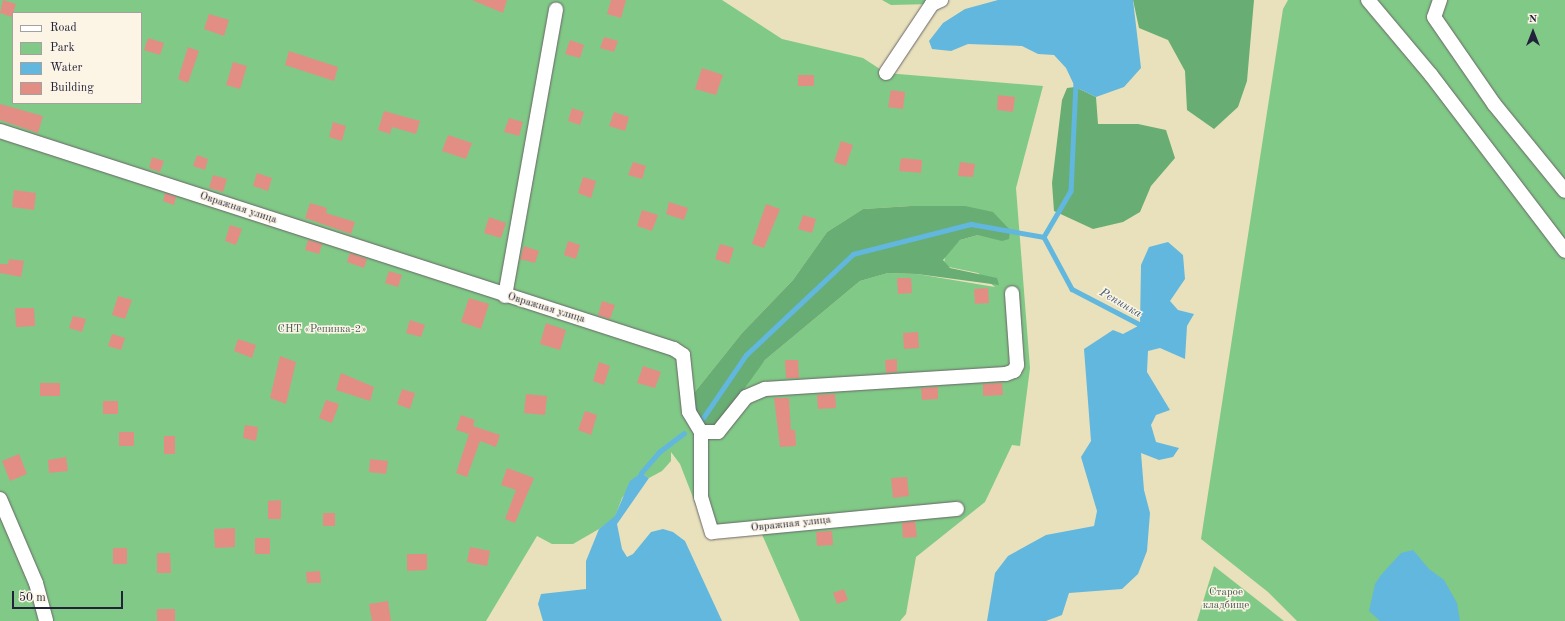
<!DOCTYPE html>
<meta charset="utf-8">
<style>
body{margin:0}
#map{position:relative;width:1565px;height:621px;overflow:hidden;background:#e9e1bc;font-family:"Old Standard TT",serif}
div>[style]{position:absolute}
.green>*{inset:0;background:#81c986}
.forest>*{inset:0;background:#68ad73}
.water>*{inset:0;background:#61b7de}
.stream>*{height:4.5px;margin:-2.25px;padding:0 2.25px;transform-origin:2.25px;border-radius:2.25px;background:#61b7de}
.building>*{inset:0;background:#e38e85}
.roads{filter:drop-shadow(0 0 1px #686568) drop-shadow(0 0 1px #686568)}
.minor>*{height:14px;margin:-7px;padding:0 7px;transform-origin:7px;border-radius:7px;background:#fff}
span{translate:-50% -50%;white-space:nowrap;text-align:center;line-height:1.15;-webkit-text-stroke:3px #fcf5e5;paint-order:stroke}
.street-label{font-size:11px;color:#22223b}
.park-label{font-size:11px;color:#435c55}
.water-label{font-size:12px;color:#385674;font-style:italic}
.legend{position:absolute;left:12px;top:12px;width:130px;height:92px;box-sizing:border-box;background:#fcf5e5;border:1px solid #a5a1a1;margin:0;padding:5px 7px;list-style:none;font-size:12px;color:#22223b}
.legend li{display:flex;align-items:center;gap:8px;height:20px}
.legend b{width:20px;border:1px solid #a5a1a1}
.north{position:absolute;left:1513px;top:12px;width:40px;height:40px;-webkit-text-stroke:3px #fcf5e5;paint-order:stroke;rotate:0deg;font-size:11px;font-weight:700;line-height:16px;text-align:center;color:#22223b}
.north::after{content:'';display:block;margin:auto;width:14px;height:18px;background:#22223b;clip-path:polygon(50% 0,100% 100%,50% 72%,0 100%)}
.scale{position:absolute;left:12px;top:591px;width:111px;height:18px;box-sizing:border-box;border:2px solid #22223b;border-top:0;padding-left:5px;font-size:12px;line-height:14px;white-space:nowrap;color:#22223b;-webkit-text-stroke:3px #fcf5e5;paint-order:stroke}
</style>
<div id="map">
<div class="green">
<div style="clip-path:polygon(evenodd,0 0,722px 0,782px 39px,863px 58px,886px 73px,1043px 86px,1016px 188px,1030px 368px,1020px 446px,1012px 445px,985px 502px,916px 557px,906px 614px,900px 621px,800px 621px,760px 530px,708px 536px,680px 464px,671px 452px,671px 461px,662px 471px,649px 478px,641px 473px,622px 498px,615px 517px,599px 529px,573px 544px,552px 544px,537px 536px,486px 621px,0 621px,0 0,13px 13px,141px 13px,141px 103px,13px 103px,13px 13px,0 0,911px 206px,978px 235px,960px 240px,945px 254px,944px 266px,978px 273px,995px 287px,917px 274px,888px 273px,860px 281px,765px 360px,743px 387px,694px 393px,742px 333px,793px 280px,827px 232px,863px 209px,911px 206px)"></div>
<div style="clip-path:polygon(882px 0,941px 0,932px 4px,891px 5px)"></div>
<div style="clip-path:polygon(1288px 0,1565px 0,1565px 621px,1297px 621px,1268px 592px,1201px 539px,1283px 9px)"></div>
<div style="clip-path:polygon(1214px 566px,1284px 621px,1197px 621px)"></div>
</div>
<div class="forest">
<div style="clip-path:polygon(1133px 0,1254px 0,1247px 81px,1238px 107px,1214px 129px,1187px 110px,1185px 71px,1168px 40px,1139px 28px)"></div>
<div style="clip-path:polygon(1075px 87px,1096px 97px,1098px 124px,1138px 124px,1166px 130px,1175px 158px,1151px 186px,1140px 212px,1123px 222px,1093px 229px,1054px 211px,1052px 183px,1062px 100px,1067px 88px)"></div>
<div style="clip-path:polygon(911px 206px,965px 206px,993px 212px,1010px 230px,1009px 239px,1002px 241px,978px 235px,960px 240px,943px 260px,950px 268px,997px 278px,999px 285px,917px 274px,888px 273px,860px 281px,765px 360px,718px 425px,709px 428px,699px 422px,693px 412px,694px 393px,742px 333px,793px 280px,827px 232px,863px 209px)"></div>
</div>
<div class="water">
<div style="clip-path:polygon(998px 0,1133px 0,1141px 68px,1124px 87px,1096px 97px,1075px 87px,1066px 68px,1054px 55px,1038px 54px,1022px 46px,968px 44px,951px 51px,932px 49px,929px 41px,943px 23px,965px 9px)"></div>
<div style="clip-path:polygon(1168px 242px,1183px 255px,1185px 279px,1170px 301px,1178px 310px,1194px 314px,1187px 326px,1185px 359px,1160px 348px,1148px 351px,1147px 372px,1170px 410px,1156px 415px,1151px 425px,1156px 442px,1179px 448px,1173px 457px,1159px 460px,1141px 453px,1144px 490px,1150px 513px,1147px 551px,1138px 574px,1122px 589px,1069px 593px,1062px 615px,1046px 621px,987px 621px,995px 573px,1008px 556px,1046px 535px,1094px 526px,1097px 511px,1081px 457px,1091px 441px,1084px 349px,1113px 330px,1123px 334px,1140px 325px,1141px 265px,1149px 247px)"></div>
<div style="clip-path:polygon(641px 473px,649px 478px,617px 524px,622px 549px,627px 557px,633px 554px,651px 532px,663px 529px,673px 532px,685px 541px,722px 621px,543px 621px,538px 604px,541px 594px,586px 589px,586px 561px,599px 529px,615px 516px,630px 481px)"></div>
<div style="clip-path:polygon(1413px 550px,1429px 569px,1444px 580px,1457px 603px,1460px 621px,1380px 621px,1369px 611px,1375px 584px,1381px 575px,1401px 553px)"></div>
</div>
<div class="stream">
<div style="left:1076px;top:82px;width:109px;rotate:92.6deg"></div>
<div style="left:1071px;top:191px;width:53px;rotate:120.4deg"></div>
<div style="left:1044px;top:237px;width:59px;rotate:61.7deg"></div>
<div style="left:1072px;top:289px;width:78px;rotate:27.6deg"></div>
<div style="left:1141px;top:325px;width:6px;rotate:121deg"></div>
<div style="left:703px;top:418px;width:76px;rotate:-55.7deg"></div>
<div style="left:746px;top:355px;width:147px;rotate:-43.3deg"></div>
<div style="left:853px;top:254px;width:122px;rotate:-14.3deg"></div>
<div style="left:971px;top:224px;width:74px;rotate:10.1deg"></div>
<div style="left:641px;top:473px;width:28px;rotate:-49deg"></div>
<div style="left:659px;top:452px;width:31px;rotate:-37deg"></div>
</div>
<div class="building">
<div style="clip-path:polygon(3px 0,16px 4px,12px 17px,0 13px)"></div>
<div style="clip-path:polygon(472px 0,507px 0,503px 13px)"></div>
<div style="clip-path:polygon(611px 0,626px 0,621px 18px,607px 14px)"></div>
<div style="clip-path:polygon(209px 14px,229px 20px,224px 36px,204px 29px)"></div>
<div style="clip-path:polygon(604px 37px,618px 41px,614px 52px,600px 48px)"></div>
<div style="clip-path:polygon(148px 38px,164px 43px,160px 55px,144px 50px)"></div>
<div style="clip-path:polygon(570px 40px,584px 45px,580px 58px,565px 54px)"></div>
<div style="clip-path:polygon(188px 47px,199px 51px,188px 83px,178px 79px)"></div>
<div style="clip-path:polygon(289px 51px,338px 67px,334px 81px,285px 65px)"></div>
<div style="clip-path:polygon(233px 62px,247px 66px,240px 89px,226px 85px)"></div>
<div style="clip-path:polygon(702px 68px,723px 75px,716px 95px,695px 89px)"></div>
<div style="clip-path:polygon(798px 75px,814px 75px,814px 86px,798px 86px)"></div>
<div style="clip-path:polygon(891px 90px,905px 92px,903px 109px,888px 107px)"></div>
<div style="clip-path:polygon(998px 95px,1015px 97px,1013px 112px,997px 110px)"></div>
<div style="clip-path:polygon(0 104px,43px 116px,38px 133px,0 120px)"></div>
<div style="clip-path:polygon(572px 108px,584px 112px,580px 125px,568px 121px)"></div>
<div style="clip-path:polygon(384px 111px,420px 121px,416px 134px,392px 127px,390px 134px,378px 130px)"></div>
<div style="clip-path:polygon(614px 112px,629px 117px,625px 131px,609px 126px)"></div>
<div style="clip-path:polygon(509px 118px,523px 122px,519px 136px,504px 132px)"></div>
<div style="clip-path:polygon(333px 122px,346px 126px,342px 141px,329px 137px)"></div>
<div style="clip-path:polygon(448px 135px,472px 143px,466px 159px,442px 151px)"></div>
<div style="clip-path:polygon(841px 141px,853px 145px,846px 166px,834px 162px)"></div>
<div style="clip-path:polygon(197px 155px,208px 159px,205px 170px,193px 166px)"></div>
<div style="clip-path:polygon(152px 157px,164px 161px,160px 172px,149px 168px)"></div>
<div style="clip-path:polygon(901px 158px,922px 160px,921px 173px,899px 171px)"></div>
<div style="clip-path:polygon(633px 162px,646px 166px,642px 179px,628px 175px)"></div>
<div style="clip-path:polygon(960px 162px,975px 164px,973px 177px,958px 176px)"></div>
<div style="clip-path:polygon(257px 173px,272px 178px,268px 191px,253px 186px)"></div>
<div style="clip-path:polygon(213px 175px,227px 179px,223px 192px,209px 188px)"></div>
<div style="clip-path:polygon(583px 177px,596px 181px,591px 198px,578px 193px)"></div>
<div style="clip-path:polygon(14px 190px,36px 193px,34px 210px,12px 207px)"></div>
<div style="clip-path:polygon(165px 193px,176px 197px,174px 205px,163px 201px)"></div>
<div style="clip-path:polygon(669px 202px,688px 208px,684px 220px,666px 214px)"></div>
<div style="clip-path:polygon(310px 203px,327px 208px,326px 213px,355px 222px,351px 234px,305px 218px)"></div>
<div style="clip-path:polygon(766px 204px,780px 209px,764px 248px,752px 244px)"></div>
<div style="clip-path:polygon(642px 210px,658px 215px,652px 231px,637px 226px)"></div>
<div style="clip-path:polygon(803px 215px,816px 219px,812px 233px,798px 229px)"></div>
<div style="clip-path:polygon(489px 217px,506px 223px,501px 238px,484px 233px)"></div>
<div style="clip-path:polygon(230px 225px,242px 229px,236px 245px,225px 241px)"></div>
<div style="clip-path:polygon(308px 240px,322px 244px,319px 254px,305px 250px)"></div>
<div style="clip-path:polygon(568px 241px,580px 245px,576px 259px,564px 255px)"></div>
<div style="clip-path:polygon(720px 244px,734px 248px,729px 264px,715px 259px)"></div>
<div style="clip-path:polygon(524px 246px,539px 251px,535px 263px,520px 259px)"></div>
<div style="clip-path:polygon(350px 253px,367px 259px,364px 268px,347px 262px)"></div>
<div style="clip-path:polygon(9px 259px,24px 261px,21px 277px,0 273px,0 264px,8px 264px)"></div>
<div style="clip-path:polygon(389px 271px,402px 275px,398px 287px,385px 283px)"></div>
<div style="clip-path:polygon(897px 278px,911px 278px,912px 293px,898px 294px)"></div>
<div style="clip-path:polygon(988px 288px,989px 303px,975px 304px,974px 289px)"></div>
<div style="clip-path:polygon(118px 296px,132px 300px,125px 319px,112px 315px)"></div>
<div style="clip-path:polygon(469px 298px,489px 304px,481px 329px,461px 322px)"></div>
<div style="clip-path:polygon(602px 301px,615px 305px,610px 319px,598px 315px)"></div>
<div style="clip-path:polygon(15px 308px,34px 308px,35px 326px,16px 327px)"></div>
<div style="clip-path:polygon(73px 316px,86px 319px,82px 332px,69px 328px)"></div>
<div style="clip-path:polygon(410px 320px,425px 325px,421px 337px,406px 333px)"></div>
<div style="clip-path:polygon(546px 323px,566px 330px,560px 350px,540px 344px)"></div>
<div style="clip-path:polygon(918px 332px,919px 348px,904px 349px,903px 333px)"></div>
<div style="clip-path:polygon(112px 334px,125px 338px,121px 350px,108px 346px)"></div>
<div style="clip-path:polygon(238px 339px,256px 345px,252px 358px,234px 351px)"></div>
<div style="clip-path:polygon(280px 356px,296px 362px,286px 404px,270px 398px)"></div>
<div style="clip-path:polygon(897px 359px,897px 372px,886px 373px,885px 360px)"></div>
<div style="clip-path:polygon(785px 360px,798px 360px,799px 378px,786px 378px)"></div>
<div style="clip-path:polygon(599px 362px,610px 366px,604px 385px,593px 381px)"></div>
<div style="clip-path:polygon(643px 366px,661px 372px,655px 388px,637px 383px)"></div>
<div style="clip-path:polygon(341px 373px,374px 387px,370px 401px,336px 390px)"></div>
<div style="clip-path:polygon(40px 383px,60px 383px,60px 396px,40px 396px)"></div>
<div style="clip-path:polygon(1002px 383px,1003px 395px,983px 396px,983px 384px)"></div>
<div style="clip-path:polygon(938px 387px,938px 399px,922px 400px,921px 388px)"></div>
<div style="clip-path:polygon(402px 389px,415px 393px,410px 409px,397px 404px)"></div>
<div style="clip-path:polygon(526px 394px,547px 396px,545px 415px,524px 413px)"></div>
<div style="clip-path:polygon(835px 394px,836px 408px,818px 409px,817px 395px)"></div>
<div style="clip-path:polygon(774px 398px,789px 398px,791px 430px,795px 430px,796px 446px,780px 447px)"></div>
<div style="clip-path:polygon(326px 400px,339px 404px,332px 423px,319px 418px)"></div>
<div style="clip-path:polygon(103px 401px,118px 401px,118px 414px,103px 414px)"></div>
<div style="clip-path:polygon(585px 411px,597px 415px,591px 435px,578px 430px)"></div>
<div style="clip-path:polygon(461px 415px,475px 420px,473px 426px,500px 435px,496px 447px,480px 441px,467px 477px,456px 473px,469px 434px,456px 430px)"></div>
<div style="clip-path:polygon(245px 425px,258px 427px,256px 441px,243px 438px)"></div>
<div style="clip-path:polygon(119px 432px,134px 432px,134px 446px,119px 446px)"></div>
<div style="clip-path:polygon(164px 436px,175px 436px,175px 454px,164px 454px)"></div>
<div style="clip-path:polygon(19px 454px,27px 474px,10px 481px,2px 461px)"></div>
<div style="clip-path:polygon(66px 457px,68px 471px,49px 473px,48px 460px)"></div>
<div style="clip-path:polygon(370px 459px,388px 461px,386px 474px,369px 472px)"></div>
<div style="clip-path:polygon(507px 468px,534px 478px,515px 523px,505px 519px,516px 490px,501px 485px)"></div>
<div style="clip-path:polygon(907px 477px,909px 496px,893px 498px,891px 478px)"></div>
<div style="clip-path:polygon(281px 500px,281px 519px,268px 519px,268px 501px)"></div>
<div style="clip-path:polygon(323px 513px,335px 513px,335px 526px,323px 526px)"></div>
<div style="clip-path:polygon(915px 521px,917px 537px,903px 538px,902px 523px)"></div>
<div style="clip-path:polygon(235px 528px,235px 547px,215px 548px,214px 529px)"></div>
<div style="clip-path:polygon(832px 531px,833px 545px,817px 546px,816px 532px)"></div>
<div style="clip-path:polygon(255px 538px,270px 538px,270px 554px,255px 554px)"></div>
<div style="clip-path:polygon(470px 547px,490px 551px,487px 566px,467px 562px)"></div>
<div style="clip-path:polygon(113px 548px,127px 548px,127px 564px,113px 564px)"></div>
<div style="clip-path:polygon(157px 553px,170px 553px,171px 573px,157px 573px)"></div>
<div style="clip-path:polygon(407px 554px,427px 554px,427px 570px,407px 571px)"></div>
<div style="clip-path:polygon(320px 571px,321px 583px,307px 583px,306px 572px)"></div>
<div style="clip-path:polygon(844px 589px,848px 600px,837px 604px,833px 593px)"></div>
<div style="clip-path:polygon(388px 601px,391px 621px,372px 621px,369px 604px)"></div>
<div style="clip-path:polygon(157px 609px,175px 609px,175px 621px,157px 621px)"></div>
</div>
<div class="roads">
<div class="minor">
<div style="left:1368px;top:0;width:98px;rotate:50deg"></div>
<div style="left:1431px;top:75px;width:221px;rotate:52.7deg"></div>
<div style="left:1440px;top:0;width:18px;rotate:109deg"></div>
<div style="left:1434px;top:17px;width:106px;rotate:55.4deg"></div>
<div style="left:1494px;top:104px;width:112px;rotate:50.8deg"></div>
<div style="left:886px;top:73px;width:83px;rotate:-56.3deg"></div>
<div style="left:932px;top:4px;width:10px;rotate:-24deg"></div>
<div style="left:0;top:131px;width:708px;rotate:17.92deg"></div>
<div style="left:674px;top:349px;width:11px;rotate:34deg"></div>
<div style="left:683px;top:355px;width:57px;rotate:84deg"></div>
<div style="left:689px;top:412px;width:23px;rotate:59deg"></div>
<div style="left:701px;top:432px;width:65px;rotate:90deg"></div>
<div style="left:701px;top:497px;width:37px;rotate:73deg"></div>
<div style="left:712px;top:532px;width:246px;rotate:-5.4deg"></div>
<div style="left:505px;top:296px;width:291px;rotate:-79.9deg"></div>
<div style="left:701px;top:432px;width:17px"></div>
<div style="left:718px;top:432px;width:45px;rotate:-51.3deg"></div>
<div style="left:746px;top:397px;width:21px;rotate:-23deg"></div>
<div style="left:765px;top:389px;width:241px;rotate:-3.6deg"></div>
<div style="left:1006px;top:374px;width:9px;rotate:-21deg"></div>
<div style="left:1014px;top:371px;width:7px;rotate:-63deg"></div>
<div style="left:1017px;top:365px;width:72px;rotate:-94deg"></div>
<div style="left:0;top:499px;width:91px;rotate:66.8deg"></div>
<div style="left:36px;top:583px;width:39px;rotate:75deg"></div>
</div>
</div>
<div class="street-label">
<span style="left:238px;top:209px;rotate:18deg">Овражная улица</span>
<span style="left:546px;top:309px;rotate:17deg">Овражная улица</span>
<span style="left:791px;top:525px;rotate:-6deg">Овражная улица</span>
</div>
<div class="park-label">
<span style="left:322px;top:330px">СНТ «Репинка-2»</span>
<span style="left:1226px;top:600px">Старое<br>кладбище</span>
</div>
<div class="water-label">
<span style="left:1120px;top:304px;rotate:30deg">Репинка</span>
</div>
<ul class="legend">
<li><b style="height:5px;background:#fff"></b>Road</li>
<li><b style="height:11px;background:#81c986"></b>Park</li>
<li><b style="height:11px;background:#61b7de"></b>Water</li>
<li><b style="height:11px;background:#e38e85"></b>Building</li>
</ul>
<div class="north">N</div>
<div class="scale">50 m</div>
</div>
